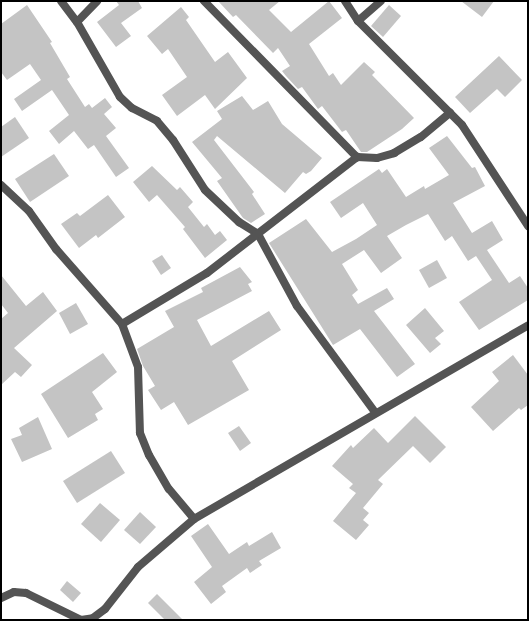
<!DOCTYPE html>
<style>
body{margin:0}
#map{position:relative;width:529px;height:621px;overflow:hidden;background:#fff;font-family:"DM Sans",sans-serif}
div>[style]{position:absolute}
.building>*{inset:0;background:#c4c4c4}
.minor>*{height:8px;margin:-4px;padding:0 4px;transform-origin:4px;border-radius:4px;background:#545454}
span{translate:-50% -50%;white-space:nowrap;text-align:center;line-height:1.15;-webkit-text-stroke:3px #fff;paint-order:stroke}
.frame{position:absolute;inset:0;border:2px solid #000;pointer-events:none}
</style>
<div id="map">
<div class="building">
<div style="clip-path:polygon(116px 1px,138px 1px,142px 8px,121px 23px,131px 36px,116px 47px,97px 22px,119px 5px)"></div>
<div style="clip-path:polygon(218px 1px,280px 1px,269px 10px,291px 32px,329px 1px,342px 18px,309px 44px,329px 76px,333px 73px,341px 85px,364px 62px,375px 72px,372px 75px,414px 118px,402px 129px,367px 152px,361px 152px,346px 130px,342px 132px,322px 106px,318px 109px,302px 87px,298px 89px,286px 76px,282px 71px,290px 66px,278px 48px,273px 53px,236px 15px,233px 17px)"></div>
<div style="clip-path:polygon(461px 1px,494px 1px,482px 17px)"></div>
<div style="clip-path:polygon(27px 5px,52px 42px,50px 43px,70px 77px,67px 79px,85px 107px,89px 104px,92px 108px,105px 98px,112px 107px,104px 114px,116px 128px,106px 136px,129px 168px,116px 177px,94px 145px,88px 149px,74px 131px,59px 144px,49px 131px,69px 115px,52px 90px,22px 111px,14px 99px,41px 80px,30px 64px,7px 80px,1px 72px,1px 24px)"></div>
<div style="clip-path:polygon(389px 5px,401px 16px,383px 37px,371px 26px)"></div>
<div style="clip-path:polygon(181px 7px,189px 17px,186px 20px,215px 62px,228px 52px,247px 78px,215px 109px,205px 95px,177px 116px,162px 95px,187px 77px,168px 49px,162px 54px,147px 36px)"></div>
<div style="clip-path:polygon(499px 56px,522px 80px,505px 97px,497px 89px,470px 113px,455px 97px)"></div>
<div style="clip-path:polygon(242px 96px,253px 110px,268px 101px,282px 124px,322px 158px,311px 171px,306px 174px,303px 172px,285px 193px,217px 136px,214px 140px,254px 192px,252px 194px,265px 214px,251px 223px,243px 218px,217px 181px,222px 178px,192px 142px,222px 119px,217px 111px)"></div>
<div style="clip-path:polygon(15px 117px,29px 138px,1px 157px,1px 127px)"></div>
<div style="clip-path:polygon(447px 136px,472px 168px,475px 167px,485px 186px,453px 203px,472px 233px,492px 221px,503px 240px,487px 250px,509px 283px,520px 276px,528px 288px,528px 300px,479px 330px,459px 302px,492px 280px,476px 256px,468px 261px,452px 236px,445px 241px,428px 214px,406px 225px,387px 236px,402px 258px,381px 273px,364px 250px,342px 264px,358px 290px,352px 295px,358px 304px,387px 288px,394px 299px,374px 311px,415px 364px,397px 377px,360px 329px,333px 345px,269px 243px,306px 219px,332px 252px,356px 239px,377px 225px,363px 203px,341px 218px,330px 202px,379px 169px,382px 173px,387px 169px,406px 197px,424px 186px,425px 189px,449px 175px,429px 148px)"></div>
<div style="clip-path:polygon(54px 154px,69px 176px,30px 202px,15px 179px)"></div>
<div style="clip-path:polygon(152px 166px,177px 190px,180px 187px,193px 202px,188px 207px,204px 227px,207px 224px,215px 235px,220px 231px,227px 240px,205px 258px,183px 229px,185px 227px,157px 195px,149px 202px,133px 182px)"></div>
<div style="clip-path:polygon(108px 195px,125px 217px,98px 238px,96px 235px,79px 248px,61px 224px,77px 213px,80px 216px)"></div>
<div style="clip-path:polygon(162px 255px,171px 268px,161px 275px,152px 261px)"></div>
<div style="clip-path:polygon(437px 260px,447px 278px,429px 288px,419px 270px)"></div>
<div style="clip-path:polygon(240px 267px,252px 282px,248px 284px,252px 291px,197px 320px,211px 346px,269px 311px,281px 330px,232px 361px,249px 390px,188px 425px,174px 402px,161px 410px,148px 390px,155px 386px,143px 366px,137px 349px,174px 327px,165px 311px,203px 292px,201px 288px)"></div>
<div style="clip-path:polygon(1px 275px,26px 306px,43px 292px,57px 311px,14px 348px,32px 365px,21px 377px,15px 372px,1px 385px,1px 319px,8px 313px,1px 304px)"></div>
<div style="clip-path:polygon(76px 303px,88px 324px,70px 334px,59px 313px)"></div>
<div style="clip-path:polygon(425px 308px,444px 331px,435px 338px,441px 344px,430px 353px,406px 325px)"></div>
<div style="clip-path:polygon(103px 353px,117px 372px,92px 392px,103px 409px,95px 414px,98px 420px,68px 438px,41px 394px)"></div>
<div style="clip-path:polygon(513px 355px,528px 375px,528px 405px,521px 410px,519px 408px,493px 431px,471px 407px,499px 381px,492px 372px)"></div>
<div style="clip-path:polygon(415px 416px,446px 447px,430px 463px,413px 446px,378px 480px,383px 484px,363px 508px,369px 513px,363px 520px,369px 525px,356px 540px,333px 521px,356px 493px,349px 488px,353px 484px,332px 466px,351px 445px,353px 448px,374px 428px,388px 443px)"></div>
<div style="clip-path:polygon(38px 417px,52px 449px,22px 462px,11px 439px,22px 435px,19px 428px)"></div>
<div style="clip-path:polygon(239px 426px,251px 443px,240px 451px,228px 433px)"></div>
<div style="clip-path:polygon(111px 451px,125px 473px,77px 503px,63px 481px)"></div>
<div style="clip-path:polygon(100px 503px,120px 520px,101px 542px,81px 524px)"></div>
<div style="clip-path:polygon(140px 512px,156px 527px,140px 544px,124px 530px)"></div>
<div style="clip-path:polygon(208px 524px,229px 554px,247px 542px,249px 546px,272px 532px,281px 548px,259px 561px,262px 565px,250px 573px,247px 568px,222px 586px,226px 592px,211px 604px,194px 582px,212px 567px,191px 536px)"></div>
<div style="clip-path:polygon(67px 581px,81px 593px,73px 602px,60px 590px)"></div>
<div style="clip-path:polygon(157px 594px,183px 620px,165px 620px,148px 603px)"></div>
</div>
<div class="minor">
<div style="left:61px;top:1px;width:26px;rotate:53deg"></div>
<div style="left:77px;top:22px;width:86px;rotate:60.2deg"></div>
<div style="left:120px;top:97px;width:16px;rotate:43deg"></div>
<div style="left:132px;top:108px;width:28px;rotate:27deg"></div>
<div style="left:157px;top:121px;width:25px;rotate:50deg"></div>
<div style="left:173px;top:140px;width:59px;rotate:57.4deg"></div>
<div style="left:205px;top:190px;width:47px;rotate:43.3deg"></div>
<div style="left:239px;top:222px;width:22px;rotate:32deg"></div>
<div style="left:258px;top:234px;width:82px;rotate:61.6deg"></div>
<div style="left:297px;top:306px;width:132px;rotate:53.7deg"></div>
<div style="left:204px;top:1px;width:219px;rotate:45.6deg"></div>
<div style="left:357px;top:157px;width:20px;rotate:3deg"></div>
<div style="left:377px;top:158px;width:18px;rotate:-16deg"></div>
<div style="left:394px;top:153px;width:31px;rotate:-31deg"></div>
<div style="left:421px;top:137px;width:38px;rotate:-40deg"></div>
<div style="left:345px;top:1px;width:24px;rotate:57deg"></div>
<div style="left:358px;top:21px;width:147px;rotate:45deg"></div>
<div style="left:462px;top:125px;width:121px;rotate:56.8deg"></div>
<div style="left:358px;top:21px;width:30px;rotate:-41deg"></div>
<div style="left:77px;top:22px;width:29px;rotate:-46deg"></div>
<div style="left:1px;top:185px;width:38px;rotate:43deg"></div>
<div style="left:29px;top:211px;width:47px;rotate:54.6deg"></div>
<div style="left:56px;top:249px;width:100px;rotate:48.7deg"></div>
<div style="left:122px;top:324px;width:46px;rotate:69.6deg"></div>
<div style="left:138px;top:367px;width:66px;rotate:88.3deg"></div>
<div style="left:140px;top:433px;width:24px;rotate:68deg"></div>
<div style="left:149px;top:455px;width:39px;rotate:60deg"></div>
<div style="left:169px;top:489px;width:39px;rotate:50deg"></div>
<div style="left:122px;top:324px;width:99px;rotate:-31deg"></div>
<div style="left:207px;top:273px;width:190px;rotate:-37.7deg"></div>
<div style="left:1px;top:598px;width:14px;rotate:-25deg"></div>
<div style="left:14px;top:592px;width:12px;rotate:5deg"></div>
<div style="left:26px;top:593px;width:61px;rotate:26.1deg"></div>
<div style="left:81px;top:620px;width:12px;rotate:-9deg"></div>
<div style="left:93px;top:618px;width:15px;rotate:-37deg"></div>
<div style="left:105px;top:609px;width:53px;rotate:-51.8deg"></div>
<div style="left:138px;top:567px;width:74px;rotate:-40.6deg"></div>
<div style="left:194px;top:519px;width:386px;rotate:-30.1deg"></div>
</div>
<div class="frame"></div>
</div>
